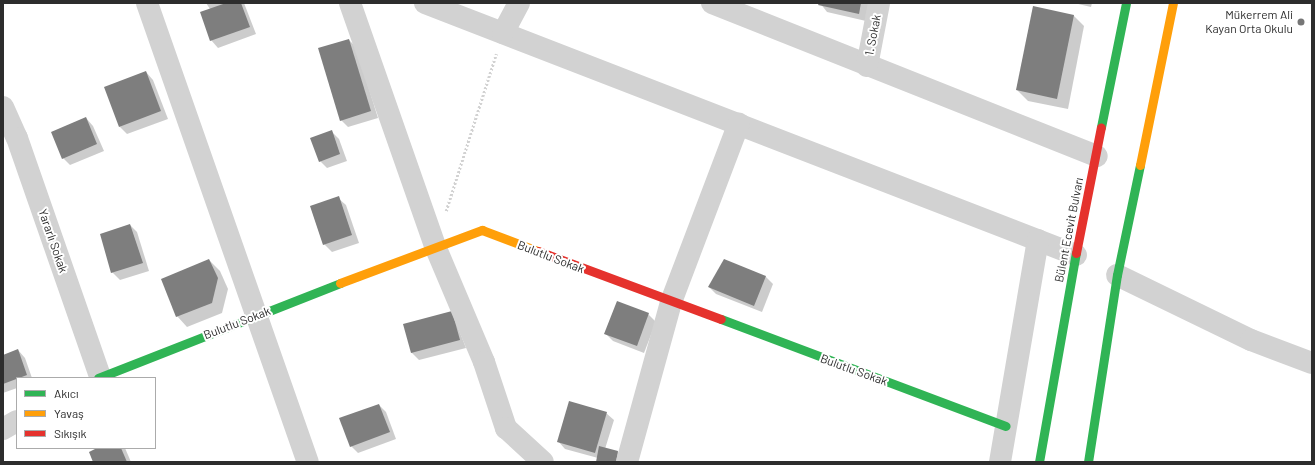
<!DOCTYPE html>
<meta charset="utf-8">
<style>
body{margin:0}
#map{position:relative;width:1315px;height:465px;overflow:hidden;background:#fff;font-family:Barlow,sans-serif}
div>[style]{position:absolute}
.shadow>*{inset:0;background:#0003}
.building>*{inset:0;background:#7e7e7e}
.path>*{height:2.5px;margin-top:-1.25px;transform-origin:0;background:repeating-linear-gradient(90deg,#d2d2d2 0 2px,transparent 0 4px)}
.street>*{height:22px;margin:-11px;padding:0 11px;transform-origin:11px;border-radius:11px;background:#d2d2d2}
.fast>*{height:9px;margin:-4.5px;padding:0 4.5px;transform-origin:4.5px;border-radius:4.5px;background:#30b455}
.slow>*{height:9px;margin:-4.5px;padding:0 4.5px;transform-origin:4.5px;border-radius:4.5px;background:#ff9f0a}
.jam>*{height:9px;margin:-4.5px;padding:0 4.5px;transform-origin:4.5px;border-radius:4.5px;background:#e5322d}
.dots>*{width:11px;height:11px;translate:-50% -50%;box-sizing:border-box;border:2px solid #fff;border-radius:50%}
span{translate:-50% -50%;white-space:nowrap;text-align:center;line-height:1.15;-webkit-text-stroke:4px #fff;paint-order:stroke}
.poi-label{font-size:12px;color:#2d2d2d}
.right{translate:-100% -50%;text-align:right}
.street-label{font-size:12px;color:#2d2d2d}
.frame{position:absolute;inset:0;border:4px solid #2d2d2d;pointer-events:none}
.legend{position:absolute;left:16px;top:377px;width:140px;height:72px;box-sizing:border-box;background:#fff;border:1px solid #ababab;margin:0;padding:5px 7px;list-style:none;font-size:12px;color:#2d2d2d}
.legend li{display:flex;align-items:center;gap:8px;height:20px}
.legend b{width:20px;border:1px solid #ababab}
</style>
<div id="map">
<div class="shadow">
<div style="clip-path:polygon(206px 3px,244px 3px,256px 34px,218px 48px,211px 40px,210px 9px)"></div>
<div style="clip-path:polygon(820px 3px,870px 3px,866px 21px,827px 12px)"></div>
<div style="clip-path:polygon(1074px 3px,1092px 3px,1091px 7px)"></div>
<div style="clip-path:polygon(1034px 7px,1074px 16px,1084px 26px,1068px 109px,1028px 101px,1017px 90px)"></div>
<div style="clip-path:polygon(349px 40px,356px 47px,378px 118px,348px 127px,341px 120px)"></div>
<div style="clip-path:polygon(146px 72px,153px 80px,168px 119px,127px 134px,120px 127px)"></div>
<div style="clip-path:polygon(86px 118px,93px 126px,104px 151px,70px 165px,63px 158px)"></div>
<div style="clip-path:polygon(331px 131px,339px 139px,347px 161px,327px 168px,320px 161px)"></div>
<div style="clip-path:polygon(338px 198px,346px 205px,359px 243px,332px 252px,324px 244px)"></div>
<div style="clip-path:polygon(130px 225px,137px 232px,149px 271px,120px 280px,112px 272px)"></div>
<div style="clip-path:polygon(209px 260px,220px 271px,228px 289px,222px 313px,187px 327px,177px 316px)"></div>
<div style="clip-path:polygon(766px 277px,773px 284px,762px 312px,716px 294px,709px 287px)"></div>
<div style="clip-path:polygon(452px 312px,466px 348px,419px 360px,412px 353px,404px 325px)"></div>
<div style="clip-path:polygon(648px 314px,656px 322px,644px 353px,613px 341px,606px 334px)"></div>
<div style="clip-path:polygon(18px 350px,25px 358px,32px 378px,17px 378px,17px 388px,3px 393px,3px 356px)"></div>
<div style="clip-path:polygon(379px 405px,386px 412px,396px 439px,358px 453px,351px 446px)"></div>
<div style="clip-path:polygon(606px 413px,614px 420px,605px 449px,618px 452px,621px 455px,620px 462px,597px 462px,598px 458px,565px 449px,558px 441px)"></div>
<div style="clip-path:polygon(100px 448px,125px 448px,131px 462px,94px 462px)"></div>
</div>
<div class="building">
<div style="clip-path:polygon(226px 3px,241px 3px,250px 27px,210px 41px,200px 12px)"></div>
<div style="clip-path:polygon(819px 3px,861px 3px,859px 14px,818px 5px)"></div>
<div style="clip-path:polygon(1033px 6px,1074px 15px,1057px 99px,1016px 90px)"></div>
<div style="clip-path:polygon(349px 39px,371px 111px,340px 121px,318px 48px)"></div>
<div style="clip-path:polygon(146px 71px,161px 111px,119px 127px,104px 87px)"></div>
<div style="clip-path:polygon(86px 117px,97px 144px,62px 159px,51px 132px)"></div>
<div style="clip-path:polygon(332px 130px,340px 154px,319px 162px,310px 138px)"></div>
<div style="clip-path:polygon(339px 196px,352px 235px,323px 245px,310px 206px)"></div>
<div style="clip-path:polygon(130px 224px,143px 263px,111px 273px,100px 234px)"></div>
<div style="clip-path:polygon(209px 259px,218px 278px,212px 303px,176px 317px,161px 279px)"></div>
<div style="clip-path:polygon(724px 259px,766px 276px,754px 306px,708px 287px)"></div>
<div style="clip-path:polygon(617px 301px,649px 313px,637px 346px,604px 334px)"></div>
<div style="clip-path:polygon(452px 311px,460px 340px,411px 353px,403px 324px)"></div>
<div style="clip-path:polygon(18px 349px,27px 375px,3px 384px,3px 355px)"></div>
<div style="clip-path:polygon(569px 401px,607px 412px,595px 453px,557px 442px)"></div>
<div style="clip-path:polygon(379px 404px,390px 432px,350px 447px,339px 418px)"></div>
<div style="clip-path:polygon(599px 446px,618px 451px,616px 462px,596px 462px)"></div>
<div style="clip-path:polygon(97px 448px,121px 448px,127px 462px,93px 462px,89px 452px)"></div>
</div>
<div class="path">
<div style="left:446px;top:211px;width:165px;rotate:-72.3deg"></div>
</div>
<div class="street">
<div style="left:147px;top:3px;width:486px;rotate:70.7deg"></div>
<div style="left:350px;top:3px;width:257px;rotate:70.7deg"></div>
<div style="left:435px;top:246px;width:126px;rotate:67.1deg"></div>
<div style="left:484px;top:362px;width:70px;rotate:71.6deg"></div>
<div style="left:506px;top:428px;width:50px;rotate:42.6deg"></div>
<div style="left:425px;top:3px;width:698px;rotate:21.16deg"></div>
<div style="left:712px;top:3px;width:414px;rotate:21.7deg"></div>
<div style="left:503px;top:33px;width:34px;rotate:-62deg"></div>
<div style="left:867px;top:66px;width:64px;rotate:-79.2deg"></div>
<div style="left:3px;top:107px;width:34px;rotate:66deg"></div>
<div style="left:17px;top:138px;width:253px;rotate:70.8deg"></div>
<div style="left:1117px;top:275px;width:149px;rotate:25.9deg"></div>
<div style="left:1251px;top:340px;width:65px;rotate:20.7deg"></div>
<div style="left:3px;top:429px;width:16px;rotate:-30deg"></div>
<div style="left:627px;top:462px;width:166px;rotate:-74.6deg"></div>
<div style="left:671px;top:302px;width:191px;rotate:-69.2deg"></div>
<div style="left:1000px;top:462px;width:225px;rotate:-80.3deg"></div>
</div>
<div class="fast">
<div style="left:1101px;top:127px;width:126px;rotate:-78.6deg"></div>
<div style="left:721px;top:319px;width:304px;rotate:20.6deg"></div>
<div style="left:98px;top:378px;width:260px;rotate:-21.4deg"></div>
<div style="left:1039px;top:462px;width:212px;rotate:-80deg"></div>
<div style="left:1088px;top:462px;width:189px;rotate:-81.2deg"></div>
<div style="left:1117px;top:275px;width:112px;rotate:-78.2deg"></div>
</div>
<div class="slow">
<div style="left:1140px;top:165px;width:165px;rotate:-78.5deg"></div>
<div style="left:340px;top:283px;width:152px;rotate:-20.5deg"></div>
<div style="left:482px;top:230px;width:60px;rotate:20.6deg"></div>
</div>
<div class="jam">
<div style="left:538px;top:251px;width:195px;rotate:20.4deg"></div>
<div style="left:1076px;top:253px;width:128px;rotate:-78.8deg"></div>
</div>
<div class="dots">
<div style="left:1301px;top:22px;background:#767676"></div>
</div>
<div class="poi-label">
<span class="right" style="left:1293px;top:22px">Mükerrem Ali<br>Kayan Orta Okulu</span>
</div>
<div class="street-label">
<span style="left:873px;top:35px;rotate:-79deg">1. Sokak</span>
<span style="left:1069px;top:230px;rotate:-79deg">Bülent Ecevit Bulvarı</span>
<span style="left:53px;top:241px;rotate:71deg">Yararlı Sokak</span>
<span style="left:551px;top:257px;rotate:21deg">Bulutlu Sokak</span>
<span style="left:237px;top:323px;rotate:-21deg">Bulutlu Sokak</span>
<span style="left:854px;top:370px;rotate:20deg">Bulutlu Sokak</span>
</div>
<div class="frame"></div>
<ul class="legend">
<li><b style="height:5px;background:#30b455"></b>Akıcı</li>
<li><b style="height:5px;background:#ff9f0a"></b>Yavaş</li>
<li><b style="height:5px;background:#e5322d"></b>Sıkışık</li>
</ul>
</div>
